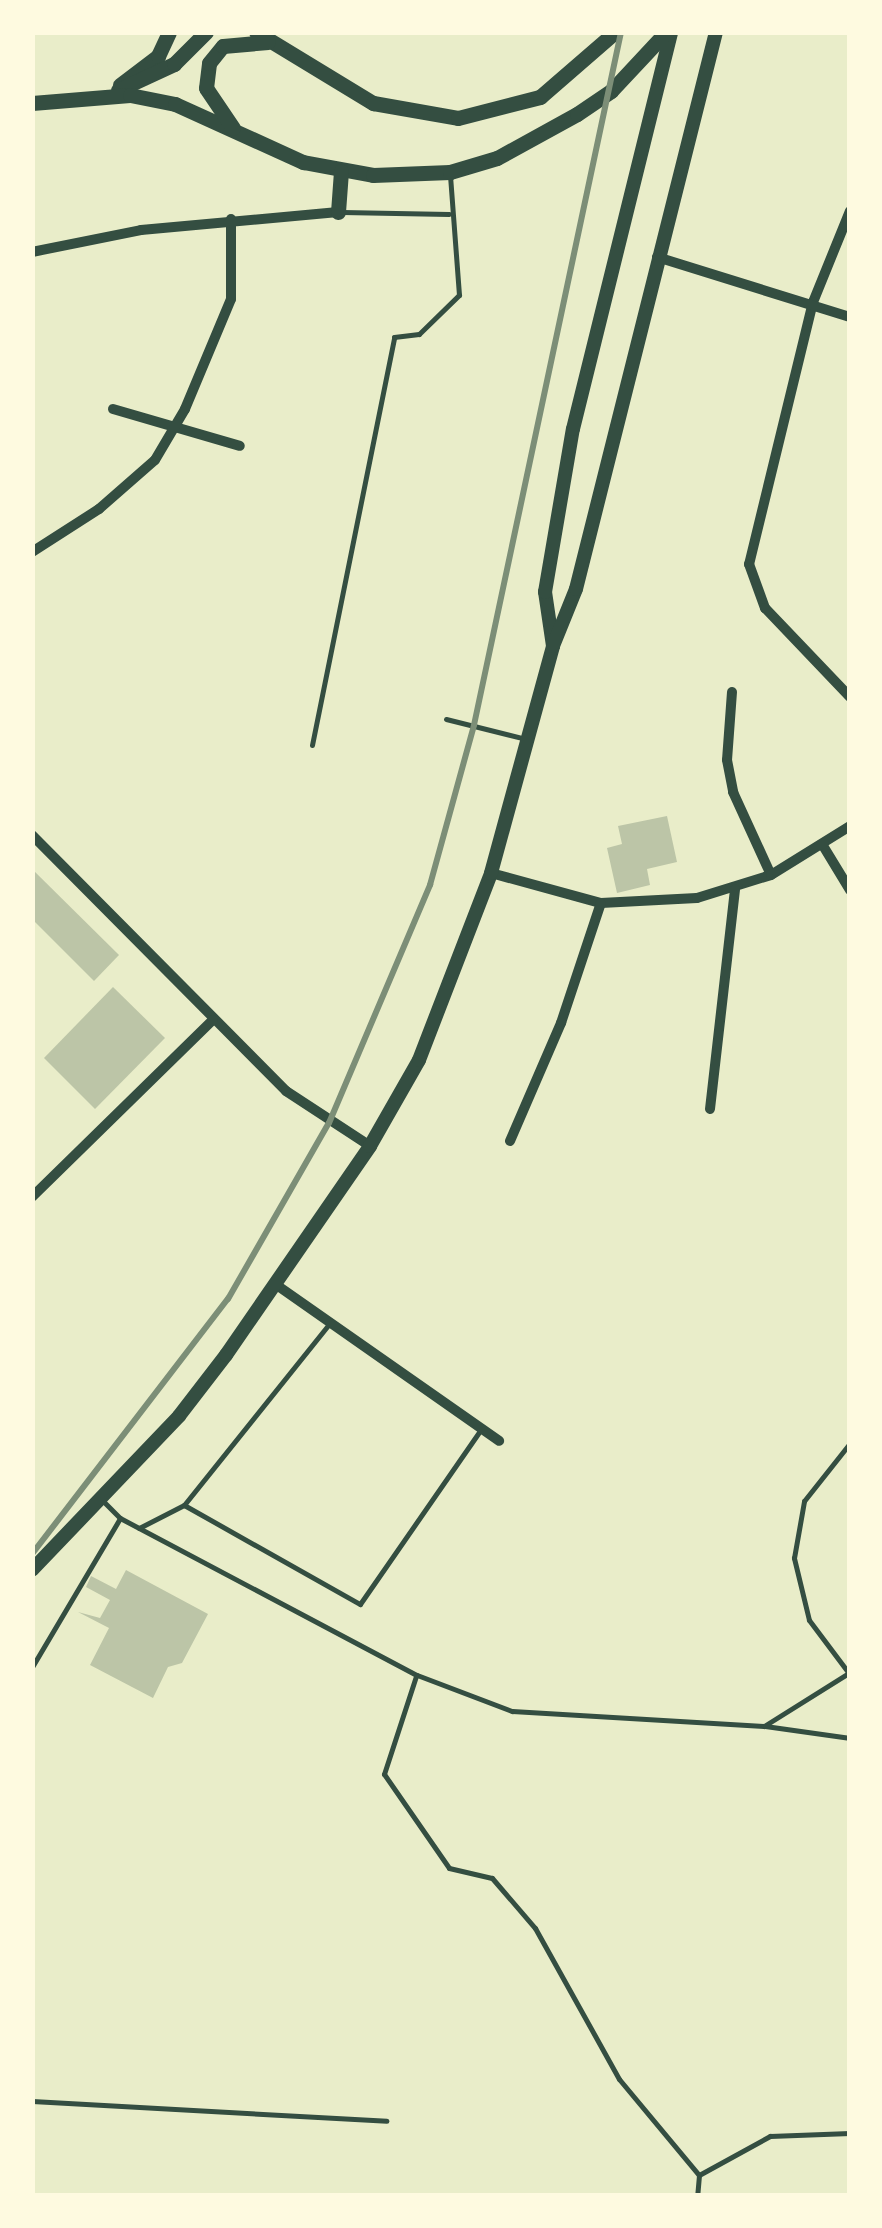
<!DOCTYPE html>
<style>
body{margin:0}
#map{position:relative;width:882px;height:2228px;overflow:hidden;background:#e9edc9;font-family:"Varela Round",sans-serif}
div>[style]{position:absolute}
.building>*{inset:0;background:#bcc5a7}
.service>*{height:5px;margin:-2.5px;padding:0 2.5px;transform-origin:2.5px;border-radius:2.5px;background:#344e41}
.minor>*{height:10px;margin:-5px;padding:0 5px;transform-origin:5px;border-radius:5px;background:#344e41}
.secondary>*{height:14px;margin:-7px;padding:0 7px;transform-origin:7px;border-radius:7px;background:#344e41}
.primary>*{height:15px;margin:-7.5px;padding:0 7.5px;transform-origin:7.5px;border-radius:7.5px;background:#344e41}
.rail>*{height:6px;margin:-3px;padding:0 3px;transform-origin:3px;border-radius:3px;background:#7c8e77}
span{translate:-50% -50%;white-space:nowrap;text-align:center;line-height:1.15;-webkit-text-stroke:8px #fefae0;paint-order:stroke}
.frame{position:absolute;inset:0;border:35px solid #fefae0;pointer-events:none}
</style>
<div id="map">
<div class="building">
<div style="clip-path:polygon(667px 816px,677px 862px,647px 869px,650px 885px,617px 893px,607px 848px,622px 844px,618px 826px)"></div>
<div style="clip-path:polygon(32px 869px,119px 955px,94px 981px,32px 919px)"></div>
<div style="clip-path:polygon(113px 987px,165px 1038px,95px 1109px,44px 1058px)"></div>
<div style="clip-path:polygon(126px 1570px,208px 1614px,182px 1663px,168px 1667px,153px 1698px,90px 1665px,109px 1628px,78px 1612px,100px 1618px,110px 1600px,86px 1587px,91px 1576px,116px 1589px)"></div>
</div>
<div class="service">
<div style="left:342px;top:212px;width:107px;rotate:1.1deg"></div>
<div style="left:446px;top:719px;width:82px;rotate:14deg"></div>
<div style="left:312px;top:745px;width:416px;rotate:-78.6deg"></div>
<div style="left:394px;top:337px;width:25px;rotate:-7deg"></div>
<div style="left:419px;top:334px;width:56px;rotate:-44.3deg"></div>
<div style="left:459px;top:295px;width:119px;rotate:-94.3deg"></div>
<div style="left:103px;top:1501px;width:24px;rotate:45deg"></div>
<div style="left:120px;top:1518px;width:336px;rotate:27.9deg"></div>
<div style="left:417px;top:1675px;width:102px;rotate:20.8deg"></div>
<div style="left:512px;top:1711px;width:252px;rotate:3.4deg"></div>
<div style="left:764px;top:1726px;width:102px;rotate:-32.1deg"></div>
<div style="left:184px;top:1505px;width:202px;rotate:29.4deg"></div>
<div style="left:360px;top:1604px;width:211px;rotate:-55.3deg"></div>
<div style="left:139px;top:1528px;width:51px;rotate:-27.1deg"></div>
<div style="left:184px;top:1505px;width:231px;rotate:-51.3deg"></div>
<div style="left:32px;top:1667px;width:173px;rotate:-59.4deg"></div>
<div style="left:848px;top:1672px;width:65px;rotate:-126.9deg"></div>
<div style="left:809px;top:1620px;width:64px;rotate:-103.6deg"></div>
<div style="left:794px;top:1558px;width:58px;rotate:-80deg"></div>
<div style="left:804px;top:1501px;width:74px;rotate:-51.6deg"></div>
<div style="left:416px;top:1676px;width:103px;rotate:108.1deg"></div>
<div style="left:384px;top:1774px;width:114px;rotate:55.3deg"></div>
<div style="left:449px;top:1868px;width:44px;rotate:13.1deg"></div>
<div style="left:492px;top:1878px;width:66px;rotate:49.3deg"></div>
<div style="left:535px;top:1928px;width:173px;rotate:60.9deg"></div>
<div style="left:619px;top:2079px;width:125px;rotate:50.2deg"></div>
<div style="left:699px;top:2175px;width:21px;rotate:95deg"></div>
<div style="left:765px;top:1726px;width:86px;rotate:8deg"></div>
<div style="left:32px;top:2101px;width:355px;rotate:3.2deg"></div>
<div style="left:699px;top:2175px;width:81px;rotate:-28.8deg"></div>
<div style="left:770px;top:2136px;width:80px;rotate:-2.1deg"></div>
</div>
<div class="minor">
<div style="left:850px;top:211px;width:98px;rotate:112.1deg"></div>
<div style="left:813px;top:302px;width:270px;rotate:103.7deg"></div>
<div style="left:749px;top:564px;width:47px;rotate:70deg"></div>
<div style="left:765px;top:608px;width:123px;rotate:46.3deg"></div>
<div style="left:32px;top:252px;width:111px;rotate:-11.4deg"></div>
<div style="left:141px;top:230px;width:198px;rotate:-5.2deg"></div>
<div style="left:657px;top:257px;width:202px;rotate:17.3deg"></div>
<div style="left:113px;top:409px;width:132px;rotate:16.2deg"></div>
<div style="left:32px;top:552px;width:80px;rotate:-32.7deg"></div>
<div style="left:99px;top:509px;width:74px;rotate:-41.2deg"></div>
<div style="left:155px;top:460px;width:59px;rotate:-59.5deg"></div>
<div style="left:185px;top:409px;width:119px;rotate:-67.3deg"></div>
<div style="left:231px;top:299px;width:80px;rotate:-90deg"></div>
<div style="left:732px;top:692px;width:68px;rotate:94.2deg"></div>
<div style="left:727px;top:760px;width:33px;rotate:79deg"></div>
<div style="left:733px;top:792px;width:91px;rotate:65.4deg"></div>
<div style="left:32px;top:835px;width:361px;rotate:45.2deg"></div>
<div style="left:286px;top:1091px;width:100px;rotate:33.2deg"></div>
<div style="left:822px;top:844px;width:54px;rotate:58.7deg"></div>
<div style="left:491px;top:873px;width:114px;rotate:15.3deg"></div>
<div style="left:601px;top:903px;width:96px;rotate:-3deg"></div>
<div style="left:697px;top:898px;width:77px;rotate:-17.3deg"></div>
<div style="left:771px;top:875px;width:93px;rotate:-31.8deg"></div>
<div style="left:710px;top:1109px;width:221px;rotate:-83.5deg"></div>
<div style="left:510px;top:1141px;width:129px;rotate:-66.6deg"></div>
<div style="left:561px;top:1023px;width:126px;rotate:-71.6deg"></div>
<div style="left:32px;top:1197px;width:253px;rotate:-44.4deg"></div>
<div style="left:278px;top:1286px;width:270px;rotate:35deg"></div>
</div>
<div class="secondary">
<div style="left:553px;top:646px;width:55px;rotate:-98.4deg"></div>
<div style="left:545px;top:592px;width:165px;rotate:-80.3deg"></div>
<div style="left:573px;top:429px;width:409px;rotate:-76.1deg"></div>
<div style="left:32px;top:1570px;width:213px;rotate:-46.3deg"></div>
<div style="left:179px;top:1416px;width:77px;rotate:-52.4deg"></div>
<div style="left:226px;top:1355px;width:254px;rotate:-55.4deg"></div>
<div style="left:370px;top:1146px;width:99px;rotate:-60.3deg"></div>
<div style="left:419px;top:1060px;width:200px;rotate:-68.9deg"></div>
<div style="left:491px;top:873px;width:235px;rotate:-74.7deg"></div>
<div style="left:553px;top:646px;width:61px;rotate:-68deg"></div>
<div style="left:576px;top:589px;width:574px;rotate:-75.89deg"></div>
</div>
<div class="primary">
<div style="left:256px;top:32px;width:137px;rotate:31.3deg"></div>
<div style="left:373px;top:103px;width:86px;rotate:10deg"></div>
<div style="left:458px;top:118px;width:85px;rotate:-14.4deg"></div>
<div style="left:540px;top:97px;width:99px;rotate:-40.9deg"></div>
<div style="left:120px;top:85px;width:48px;rotate:-37.3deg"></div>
<div style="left:158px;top:56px;width:26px;rotate:-65deg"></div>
<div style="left:118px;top:90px;width:62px;rotate:-24.9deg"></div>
<div style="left:174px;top:64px;width:45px;rotate:-45deg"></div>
<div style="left:32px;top:103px;width:98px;rotate:-4.7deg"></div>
<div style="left:130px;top:95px;width:46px;rotate:11.3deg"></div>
<div style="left:175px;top:104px;width:141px;rotate:24.4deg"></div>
<div style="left:303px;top:162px;width:71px;rotate:10.5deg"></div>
<div style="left:373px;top:175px;width:77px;rotate:-2.2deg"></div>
<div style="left:450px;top:172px;width:49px;rotate:-16.6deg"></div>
<div style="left:497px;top:158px;width:91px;rotate:-28.8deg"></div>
<div style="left:577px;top:114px;width:41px;rotate:-34.1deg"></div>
<div style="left:611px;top:91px;width:81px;rotate:-47deg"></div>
<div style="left:233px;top:128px;width:48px;rotate:-124deg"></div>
<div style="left:206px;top:88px;width:25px;rotate:-83deg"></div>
<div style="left:209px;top:63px;width:22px;rotate:-51deg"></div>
<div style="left:223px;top:46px;width:45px;rotate:-5.1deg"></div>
<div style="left:338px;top:212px;width:41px;rotate:-85.8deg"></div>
</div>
<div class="rail">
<div style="left:32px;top:1554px;width:322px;rotate:-52.5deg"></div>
<div style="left:228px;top:1299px;width:203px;rotate:-60.2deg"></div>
<div style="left:329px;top:1123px;width:259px;rotate:-67deg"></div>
<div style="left:430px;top:885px;width:166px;rotate:-74.6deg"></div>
<div style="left:474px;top:725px;width:708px;rotate:-78.02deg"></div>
</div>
<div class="frame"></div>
</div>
